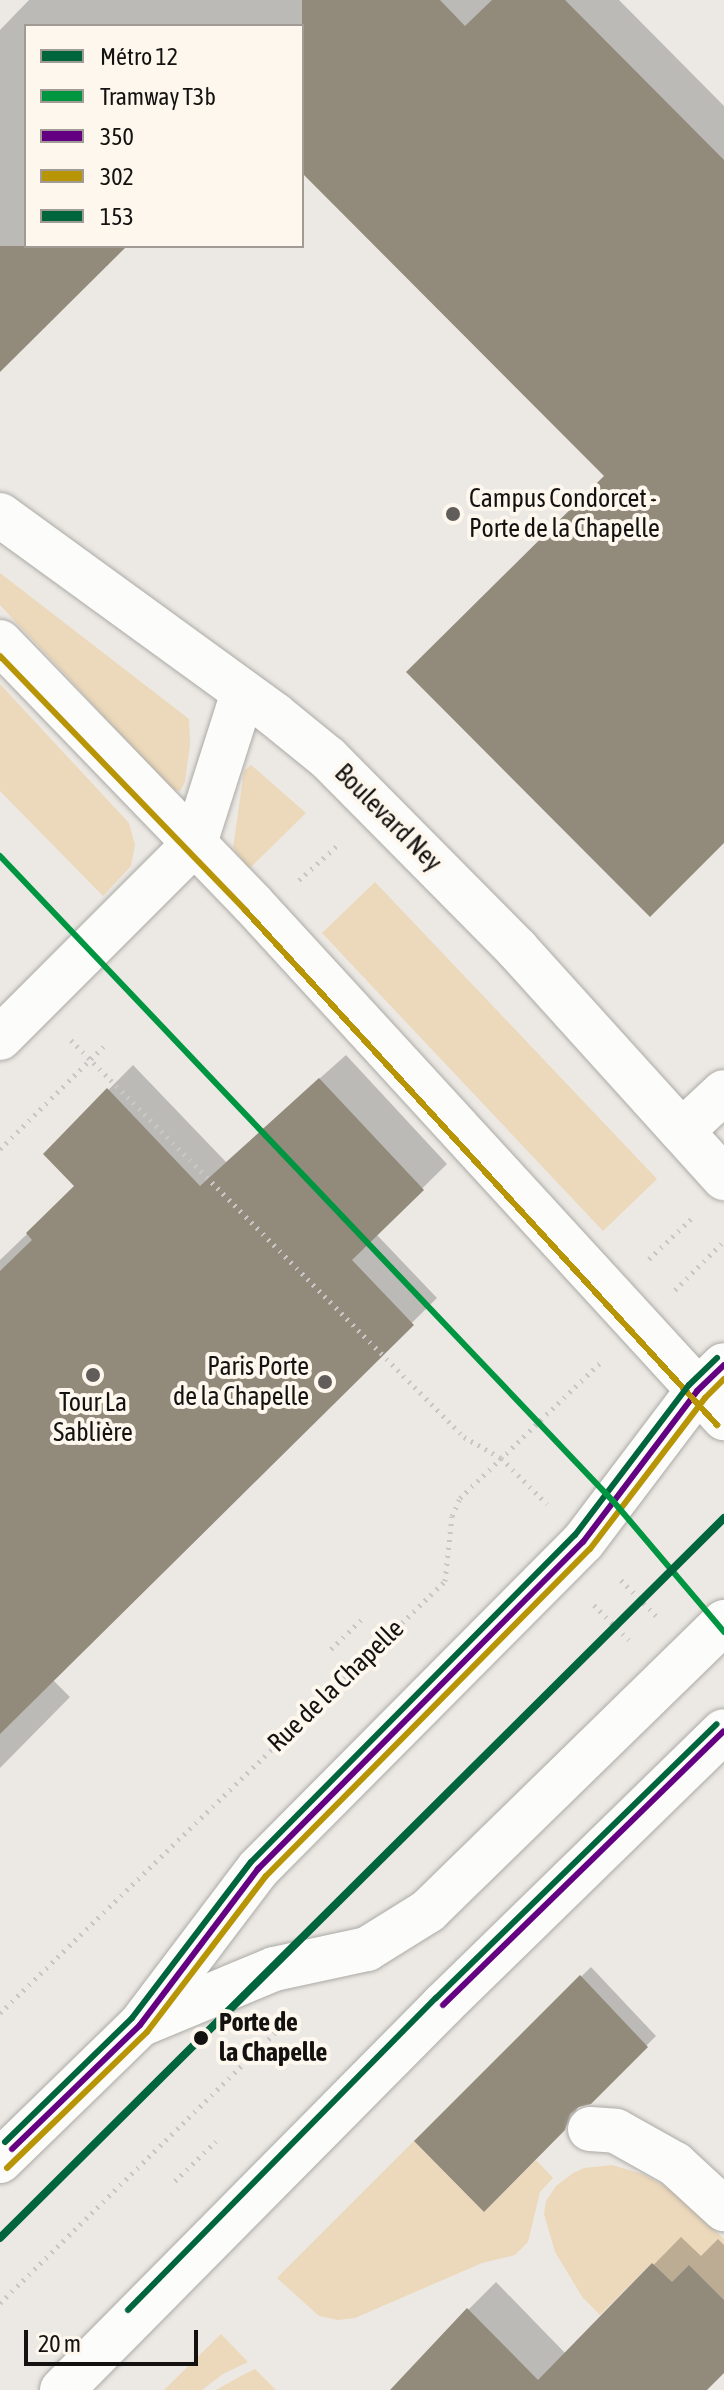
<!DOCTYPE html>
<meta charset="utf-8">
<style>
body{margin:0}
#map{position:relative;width:724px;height:2390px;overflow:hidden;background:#ece9e4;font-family:"Asap Condensed",sans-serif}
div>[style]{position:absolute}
.green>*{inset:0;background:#ecd8ba}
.shadow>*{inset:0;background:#0003}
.building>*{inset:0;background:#928a7a}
.path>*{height:5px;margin-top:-2.5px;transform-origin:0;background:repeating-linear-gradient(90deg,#c8c7c5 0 2px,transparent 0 8px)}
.roads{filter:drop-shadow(0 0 2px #acaaa6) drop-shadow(0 0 2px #acaaa6)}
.minor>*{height:44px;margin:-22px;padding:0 22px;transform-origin:22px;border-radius:22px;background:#fcfcfb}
.major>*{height:44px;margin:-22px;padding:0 22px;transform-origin:22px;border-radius:22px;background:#fcfcfb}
.bus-1>*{height:6px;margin:-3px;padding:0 3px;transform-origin:3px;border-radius:3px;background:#640082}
.bus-2>*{height:6px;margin:-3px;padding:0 3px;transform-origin:3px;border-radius:3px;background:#b89506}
.bus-3>*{height:6px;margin:-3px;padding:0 3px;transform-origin:3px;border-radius:3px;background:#00643c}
.tram-1>*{height:6px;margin:-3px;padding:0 3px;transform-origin:3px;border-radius:3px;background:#009641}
.metro-1>*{height:8px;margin:-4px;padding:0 4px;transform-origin:4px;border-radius:4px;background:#00643c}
.dots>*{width:22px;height:22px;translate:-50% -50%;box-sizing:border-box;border:4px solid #fdf7ee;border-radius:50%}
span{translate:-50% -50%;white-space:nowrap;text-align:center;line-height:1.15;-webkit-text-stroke:8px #fdf7ee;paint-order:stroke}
.poi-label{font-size:26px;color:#141210}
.left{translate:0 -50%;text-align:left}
.right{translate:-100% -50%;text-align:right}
.street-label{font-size:26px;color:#141210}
.stop-label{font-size:26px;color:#141210;font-weight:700}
.legend{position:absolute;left:24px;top:24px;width:280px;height:224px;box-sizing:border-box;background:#fdf7ee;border:2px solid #a09b95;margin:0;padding:10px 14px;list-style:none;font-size:24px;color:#141210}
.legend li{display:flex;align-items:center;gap:16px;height:40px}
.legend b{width:40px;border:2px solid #a09b95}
.scale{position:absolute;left:24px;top:2330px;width:174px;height:36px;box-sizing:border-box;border:4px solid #141210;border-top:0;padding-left:10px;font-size:24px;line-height:28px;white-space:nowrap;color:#141210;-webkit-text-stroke:6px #fdf7ee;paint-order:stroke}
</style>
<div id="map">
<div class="green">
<div style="clip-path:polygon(0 573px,189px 719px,190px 745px,185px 782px,180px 791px,173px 790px,0 605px)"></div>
<div style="clip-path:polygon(0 684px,129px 823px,135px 845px,131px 866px,103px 896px,0 791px)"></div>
<div style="clip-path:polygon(251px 765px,306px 813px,249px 869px,233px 848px,244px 771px)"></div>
<div style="clip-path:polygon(375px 882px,657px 1179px,603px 1231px,322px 933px)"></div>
<div style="clip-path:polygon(414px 2141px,484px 2212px,536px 2160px,553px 2178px,540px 2192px,528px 2242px,515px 2255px,482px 2263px,355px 2318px,338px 2320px,319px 2316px,277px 2278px)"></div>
<div style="clip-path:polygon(612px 2165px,642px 2174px,669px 2188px,724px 2239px,724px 2300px,689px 2265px,672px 2282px,652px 2263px,600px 2315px,583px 2298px,555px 2252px,544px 2214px,546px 2201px,556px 2186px,573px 2173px,584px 2168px)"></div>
<div style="clip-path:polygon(221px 2334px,248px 2362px,223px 2374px,202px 2390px,164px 2390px)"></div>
<div style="clip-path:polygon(255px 2369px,276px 2390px,216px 2390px,239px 2377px)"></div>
</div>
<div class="shadow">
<div style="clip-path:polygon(29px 0,619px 0,724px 106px,724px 840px,606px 475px,302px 170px,302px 26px,26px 26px,26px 246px,124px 246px,0 342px,0 30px)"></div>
<div style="clip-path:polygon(346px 1055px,447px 1164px,376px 1234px,437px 1298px,52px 1679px,70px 1697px,0 1768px,0 1260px,77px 1186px,45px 1154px,133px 1065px,226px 1162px)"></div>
<div style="clip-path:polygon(591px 1967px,656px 2036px,590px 2102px,578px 2105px,574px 2118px,484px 2209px,416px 2141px)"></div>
<div style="clip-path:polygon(681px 2237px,701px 2256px,718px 2239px,724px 2245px,724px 2371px,705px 2390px,414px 2390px,468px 2310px,496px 2282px,566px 2354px)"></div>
</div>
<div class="building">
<div style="clip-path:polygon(302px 0,440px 0,465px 26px,492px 0,565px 0,724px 160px,724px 843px,650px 917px,406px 672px,604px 476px,302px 173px)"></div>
<div style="clip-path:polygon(0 246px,127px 246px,0 372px)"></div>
<div style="clip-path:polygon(319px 1078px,424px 1190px,352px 1260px,414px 1325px,0 1734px,0 1271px,32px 1240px,26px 1233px,74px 1186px,43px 1154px,107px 1088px,200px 1186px)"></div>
<div style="clip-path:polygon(580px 1975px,648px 2047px,591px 2104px,579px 2107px,570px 2114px,565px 2130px,484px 2212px,414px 2141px)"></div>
<div style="clip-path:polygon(652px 2263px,672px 2282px,689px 2265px,724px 2300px,724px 2373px,707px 2390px,390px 2390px,467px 2308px,538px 2380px)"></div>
</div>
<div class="path">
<div style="left:299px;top:880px;width:54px;rotate:-42deg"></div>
<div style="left:71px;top:1040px;width:559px;rotate:45.29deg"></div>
<div style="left:464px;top:1437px;width:43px;rotate:29.6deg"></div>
<div style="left:501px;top:1458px;width:65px;rotate:45deg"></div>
<div style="left:0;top:1149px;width:146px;rotate:-44.7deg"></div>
<div style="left:649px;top:1259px;width:58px;rotate:-43.6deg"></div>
<div style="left:675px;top:1290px;width:69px;rotate:-45deg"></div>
<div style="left:621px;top:1580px;width:50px;rotate:45.8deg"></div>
<div style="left:594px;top:1605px;width:49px;rotate:45deg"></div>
<div style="left:331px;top:1649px;width:46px;rotate:-44.1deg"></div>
<div style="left:0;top:2013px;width:620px;rotate:-44.15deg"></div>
<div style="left:445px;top:1581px;width:65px;rotate:-83.9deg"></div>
<div style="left:452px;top:1516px;width:20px;rotate:-66deg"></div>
<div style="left:460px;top:1498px;width:197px;rotate:-44deg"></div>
<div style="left:175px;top:2181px;width:57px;rotate:-44.3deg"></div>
<div style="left:0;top:2303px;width:392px;rotate:-44.5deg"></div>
<div style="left:280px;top:2028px;width:18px;rotate:-19deg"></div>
</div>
<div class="roads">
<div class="minor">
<div style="left:0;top:1038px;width:276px;rotate:-45deg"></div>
<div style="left:195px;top:843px;width:157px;rotate:-72.3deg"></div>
<div style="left:590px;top:2129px;width:26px;rotate:4deg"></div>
<div style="left:616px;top:2131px;width:68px;rotate:29.2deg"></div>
<div style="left:675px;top:2164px;width:67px;rotate:42.6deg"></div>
<div style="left:62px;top:2390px;width:542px;rotate:-45.3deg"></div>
<div style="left:443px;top:2005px;width:392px;rotate:-44.3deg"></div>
</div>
<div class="major">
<div style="left:0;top:515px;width:340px;rotate:36deg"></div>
<div style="left:275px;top:715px;width:68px;rotate:39.1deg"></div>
<div style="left:328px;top:758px;width:269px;rotate:45.3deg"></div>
<div style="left:517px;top:949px;width:309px;rotate:47.9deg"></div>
<div style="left:0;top:642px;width:363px;rotate:46deg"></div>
<div style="left:252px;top:903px;width:699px;rotate:47.49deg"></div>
<div style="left:682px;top:1131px;width:57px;rotate:-42.9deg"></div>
<div style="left:142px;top:2024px;width:143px;rotate:-22.6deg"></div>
<div style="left:274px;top:1969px;width:95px;rotate:-12.1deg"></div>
<div style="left:367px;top:1949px;width:72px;rotate:-31.9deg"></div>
<div style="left:428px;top:1911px;width:414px;rotate:-44.3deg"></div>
<div style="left:0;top:2161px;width:195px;rotate:-44.2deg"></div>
<div style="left:140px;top:2025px;width:196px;rotate:-52.9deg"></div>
<div style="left:258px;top:1869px;width:461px;rotate:-45.2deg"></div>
<div style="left:583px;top:1542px;width:189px;rotate:-52.9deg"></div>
<div style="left:697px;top:1391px;width:37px;rotate:-44deg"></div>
</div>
</div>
<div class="bus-1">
<div style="left:443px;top:2005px;width:392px;rotate:-44.3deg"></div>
<div style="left:12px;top:2149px;width:178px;rotate:-44.1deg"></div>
<div style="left:140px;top:2025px;width:196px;rotate:-52.9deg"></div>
<div style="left:258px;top:1869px;width:461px;rotate:-45.2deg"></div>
<div style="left:583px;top:1542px;width:189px;rotate:-52.9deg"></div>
<div style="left:697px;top:1391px;width:37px;rotate:-44deg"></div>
</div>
<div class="bus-2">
<div style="left:0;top:656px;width:353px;rotate:46deg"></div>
<div style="left:245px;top:910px;width:699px;rotate:47.49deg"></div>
<div style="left:7px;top:2168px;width:195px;rotate:-44.2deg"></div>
<div style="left:147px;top:2032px;width:196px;rotate:-52.7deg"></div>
<div style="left:266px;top:1876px;width:460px;rotate:-45.3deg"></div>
<div style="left:590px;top:1549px;width:190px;rotate:-52.7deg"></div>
<div style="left:705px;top:1398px;width:27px;rotate:-45deg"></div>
</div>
<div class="bus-3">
<div style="left:5px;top:2142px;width:177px;rotate:-44.3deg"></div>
<div style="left:132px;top:2018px;width:196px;rotate:-52.7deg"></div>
<div style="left:251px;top:1862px;width:460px;rotate:-45.3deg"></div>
<div style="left:575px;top:1535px;width:188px;rotate:-52.8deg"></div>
<div style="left:689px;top:1385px;width:39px;rotate:-44deg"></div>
<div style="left:128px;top:2310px;width:438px;rotate:-45.4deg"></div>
<div style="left:436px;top:1998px;width:392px;rotate:-44.3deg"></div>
</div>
<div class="tram-1">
<div style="left:0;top:856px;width:890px;rotate:46.46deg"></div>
<div style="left:613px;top:1501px;width:172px;rotate:49.7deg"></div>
</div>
<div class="metro-1">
<div style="left:0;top:2238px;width:1021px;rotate:-44.84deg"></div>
</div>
<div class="dots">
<div style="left:453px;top:514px;background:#605d5a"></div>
<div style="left:93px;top:1375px;background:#605d5a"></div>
<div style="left:325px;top:1382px;background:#605d5a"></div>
<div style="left:201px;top:2038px;background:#141210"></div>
</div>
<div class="poi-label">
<span class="left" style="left:469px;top:514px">Campus Condorcet -<br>Porte de la Chapelle</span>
<span class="right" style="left:309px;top:1382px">Paris Porte<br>de la Chapelle</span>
<span style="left:93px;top:1418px">Tour La<br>Sablière</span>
</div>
<div class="street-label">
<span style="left:388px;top:818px;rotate:45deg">Boulevard Ney</span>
<span style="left:336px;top:1686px;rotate:-44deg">Rue de la Chapelle</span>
</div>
<div class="stop-label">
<span class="left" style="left:219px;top:2038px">Porte de<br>la Chapelle</span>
</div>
<ul class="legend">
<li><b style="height:10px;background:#00643c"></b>Métro 12</li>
<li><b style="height:10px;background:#009641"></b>Tramway T3b</li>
<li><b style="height:10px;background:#640082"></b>350</li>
<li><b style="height:10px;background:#b89506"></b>302</li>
<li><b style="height:10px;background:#00643c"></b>153</li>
</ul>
<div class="scale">20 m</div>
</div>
